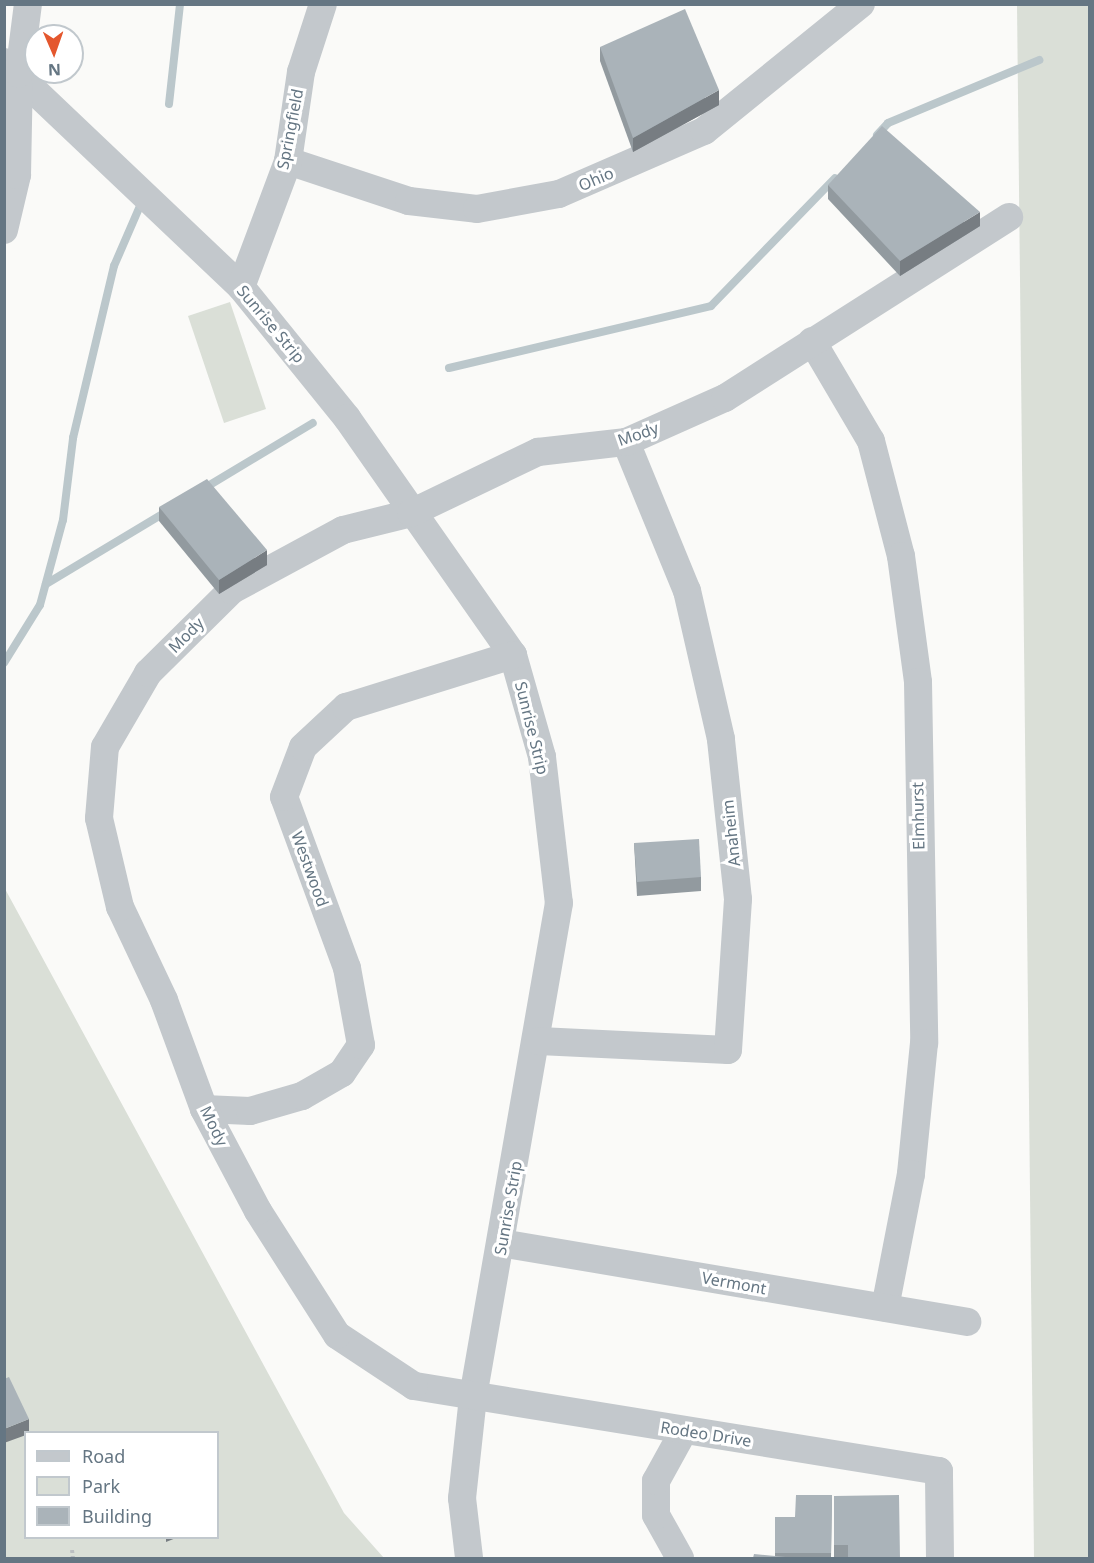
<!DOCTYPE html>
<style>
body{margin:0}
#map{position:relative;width:1094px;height:1563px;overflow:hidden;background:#fafaf8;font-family:"Noto Sans",sans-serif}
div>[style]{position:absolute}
.green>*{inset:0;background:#dadfd7}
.stream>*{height:8px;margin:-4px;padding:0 4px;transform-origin:4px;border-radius:4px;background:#bbc7cb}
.path>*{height:4px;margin-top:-2px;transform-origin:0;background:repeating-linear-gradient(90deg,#bbbfc2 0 3px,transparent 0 6px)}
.minor>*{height:28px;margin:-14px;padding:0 14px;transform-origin:14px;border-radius:14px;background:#c3c8cc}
.wall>*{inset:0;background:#929a9f}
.shaded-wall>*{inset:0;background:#777d82}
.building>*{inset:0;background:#aab3b9}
span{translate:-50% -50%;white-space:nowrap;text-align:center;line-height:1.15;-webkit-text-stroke:6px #fff;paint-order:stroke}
.street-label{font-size:16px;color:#657683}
.frame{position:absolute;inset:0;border:6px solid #657683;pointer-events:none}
.legend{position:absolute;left:24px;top:1431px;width:195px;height:108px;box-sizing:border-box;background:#fff;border:2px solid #c1c8cd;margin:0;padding:8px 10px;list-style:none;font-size:18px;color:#657683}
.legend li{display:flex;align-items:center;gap:12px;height:30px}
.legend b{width:30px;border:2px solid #c1c8cd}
.north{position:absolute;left:24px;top:24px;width:60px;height:60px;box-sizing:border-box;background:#fff;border:2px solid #c1c8cd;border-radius:50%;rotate:178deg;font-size:16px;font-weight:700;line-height:24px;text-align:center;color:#657683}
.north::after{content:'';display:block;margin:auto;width:21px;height:27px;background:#e4572e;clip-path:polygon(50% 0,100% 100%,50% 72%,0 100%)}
</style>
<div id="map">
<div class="green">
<div style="clip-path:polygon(1017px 5px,1090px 5px,1089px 1558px,1034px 1558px)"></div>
<div style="clip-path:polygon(230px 302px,266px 409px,224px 423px,188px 316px)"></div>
<div style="clip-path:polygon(evenodd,4px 887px,344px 1513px,384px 1558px,5px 1558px,4px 887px,26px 1432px,218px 1432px,218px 1538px,26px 1538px,26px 1432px)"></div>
</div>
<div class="stream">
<div style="left:169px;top:104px;width:101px;rotate:-83.7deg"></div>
<div style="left:877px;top:135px;width:16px;rotate:-47deg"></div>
<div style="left:888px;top:123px;width:164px;rotate:-22.6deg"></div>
<div style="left:449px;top:368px;width:269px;rotate:-13.3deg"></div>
<div style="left:711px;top:306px;width:178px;rotate:-45.9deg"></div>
<div style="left:203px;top:489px;width:128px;rotate:-31deg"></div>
<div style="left:46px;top:584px;width:144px;rotate:-31deg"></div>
<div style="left:4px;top:663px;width:68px;rotate:-58.2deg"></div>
<div style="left:40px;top:605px;width:88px;rotate:-74.9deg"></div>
<div style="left:63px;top:520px;width:83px;rotate:-83deg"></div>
<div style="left:73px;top:438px;width:177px;rotate:-76.6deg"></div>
<div style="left:114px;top:266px;width:73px;rotate:-66.6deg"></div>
</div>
<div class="path">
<div style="left:72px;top:1550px;width:8px;rotate:83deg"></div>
</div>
<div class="minor">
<div style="left:4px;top:62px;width:327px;rotate:43.5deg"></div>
<div style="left:241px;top:287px;width:169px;rotate:51deg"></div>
<div style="left:347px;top:418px;width:289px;rotate:55deg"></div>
<div style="left:513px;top:655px;width:106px;rotate:74.1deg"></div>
<div style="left:542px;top:757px;width:147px;rotate:83.4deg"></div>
<div style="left:559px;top:903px;width:501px;rotate:99.88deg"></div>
<div style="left:473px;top:1397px;width:102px;rotate:96.2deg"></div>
<div style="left:462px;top:1498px;width:60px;rotate:83.3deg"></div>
<div style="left:288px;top:161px;width:127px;rotate:18.3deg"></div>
<div style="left:409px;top:201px;width:68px;rotate:6.7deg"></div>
<div style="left:477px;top:209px;width:83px;rotate:-10.4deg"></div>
<div style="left:559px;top:194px;width:158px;rotate:-23.5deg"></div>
<div style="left:704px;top:131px;width:202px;rotate:-39deg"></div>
<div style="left:4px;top:230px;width:57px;rotate:-76.7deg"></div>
<div style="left:17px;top:175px;width:101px;rotate:-88.9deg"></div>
<div style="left:19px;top:74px;width:71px;rotate:-82.7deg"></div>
<div style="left:241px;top:287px;width:134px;rotate:-69.5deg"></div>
<div style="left:288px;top:161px;width:90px;rotate:-81.7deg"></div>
<div style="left:301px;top:72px;width:71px;rotate:-72.1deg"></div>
<div style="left:812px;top:341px;width:116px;rotate:59.5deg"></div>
<div style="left:871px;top:441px;width:119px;rotate:75.4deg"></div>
<div style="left:901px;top:556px;width:127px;rotate:82.3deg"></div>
<div style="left:918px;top:682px;width:361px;rotate:89deg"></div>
<div style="left:924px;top:1043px;width:132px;rotate:95.7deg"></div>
<div style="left:911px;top:1174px;width:136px;rotate:101deg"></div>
<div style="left:539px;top:1041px;width:189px;rotate:2.7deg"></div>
<div style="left:728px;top:1050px;width:151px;rotate:-86.2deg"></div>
<div style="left:738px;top:899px;width:161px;rotate:-96.1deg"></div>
<div style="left:721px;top:739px;width:152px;rotate:-102.9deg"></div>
<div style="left:687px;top:591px;width:161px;rotate:-112.3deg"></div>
<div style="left:204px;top:1109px;width:46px;rotate:2.5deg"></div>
<div style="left:250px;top:1111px;width:54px;rotate:-16.1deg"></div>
<div style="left:302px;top:1096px;width:46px;rotate:-29.9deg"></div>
<div style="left:342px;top:1073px;width:34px;rotate:-56deg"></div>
<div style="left:361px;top:1045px;width:78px;rotate:-100.3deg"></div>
<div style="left:347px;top:968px;width:182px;rotate:-110.2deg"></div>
<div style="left:284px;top:797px;width:53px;rotate:-69.2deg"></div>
<div style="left:303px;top:747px;width:59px;rotate:-42.9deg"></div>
<div style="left:346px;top:707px;width:175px;rotate:-17.3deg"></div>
<div style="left:501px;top:1243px;width:473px;rotate:9.6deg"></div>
<div style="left:680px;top:1558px;width:49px;rotate:-119.2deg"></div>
<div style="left:656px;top:1515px;width:34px;rotate:-90deg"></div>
<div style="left:656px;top:1481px;width:58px;rotate:-61.2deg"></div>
<div style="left:940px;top:1558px;width:87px;rotate:-90.7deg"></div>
<div style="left:939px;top:1471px;width:532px;rotate:-170.8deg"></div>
<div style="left:414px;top:1386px;width:92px;rotate:-146.5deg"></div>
<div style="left:337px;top:1335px;width:147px;rotate:-122.5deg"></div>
<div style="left:258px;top:1211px;width:115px;rotate:-117.9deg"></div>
<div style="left:204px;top:1109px;width:116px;rotate:-110.2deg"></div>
<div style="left:164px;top:1000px;width:103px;rotate:-115.3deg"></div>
<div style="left:120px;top:907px;width:91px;rotate:-103.3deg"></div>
<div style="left:99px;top:818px;width:71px;rotate:-85.2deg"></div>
<div style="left:105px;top:747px;width:86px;rotate:-59.8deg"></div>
<div style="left:148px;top:673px;width:118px;rotate:-44.7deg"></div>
<div style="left:232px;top:590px;width:126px;rotate:-28.4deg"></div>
<div style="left:343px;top:530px;width:70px;rotate:-14deg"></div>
<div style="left:411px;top:513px;width:141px;rotate:-25.7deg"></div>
<div style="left:538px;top:452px;width:89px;rotate:-6.5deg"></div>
<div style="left:626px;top:442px;width:108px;rotate:-24deg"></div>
<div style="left:725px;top:398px;width:337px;rotate:-32.5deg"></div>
</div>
<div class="wall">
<div style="clip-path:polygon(600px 47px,719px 105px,633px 152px,600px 61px)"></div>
<div style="clip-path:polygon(828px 185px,980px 226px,900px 276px,828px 199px)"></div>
<div style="clip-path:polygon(159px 507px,267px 565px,219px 594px,159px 521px)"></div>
<div style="clip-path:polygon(634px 843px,701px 877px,701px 891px,637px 896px)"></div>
<div style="clip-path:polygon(832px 1495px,831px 1558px,753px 1558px,775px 1556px,775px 1517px,795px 1517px)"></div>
<div style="clip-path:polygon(834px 1496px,900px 1558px,834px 1558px)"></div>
</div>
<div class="shaded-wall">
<div style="clip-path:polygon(719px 90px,719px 105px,633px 152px,633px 138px)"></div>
<div style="clip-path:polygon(980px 212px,980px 226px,900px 276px,900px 261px)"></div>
<div style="clip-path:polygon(267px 550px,267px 565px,219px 594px,219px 580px)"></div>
<div style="clip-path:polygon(29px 1419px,29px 1432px,26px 1432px,26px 1435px,4px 1443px,4px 1429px)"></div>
<div style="clip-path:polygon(166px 1538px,176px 1538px,166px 1542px)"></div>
</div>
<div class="building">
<div style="clip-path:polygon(685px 9px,719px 90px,633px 138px,600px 47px)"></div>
<div style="clip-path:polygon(882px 126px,980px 212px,900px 261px,828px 185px)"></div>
<div style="clip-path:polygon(207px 479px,267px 550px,219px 580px,159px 507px)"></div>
<div style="clip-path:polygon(699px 839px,701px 877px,637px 882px,634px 843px)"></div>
<div style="clip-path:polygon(9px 1377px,29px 1419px,4px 1429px,4px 1379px)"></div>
<div style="clip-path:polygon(796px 1495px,832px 1495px,831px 1553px,775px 1553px,775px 1517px,795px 1517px)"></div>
<div style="clip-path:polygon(899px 1495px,900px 1558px,848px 1558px,848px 1545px,834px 1545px,834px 1496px)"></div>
<div style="clip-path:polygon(754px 1554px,796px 1558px,753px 1558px)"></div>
</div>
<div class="street-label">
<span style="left:290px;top:129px;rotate:-79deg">Springfield</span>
<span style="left:596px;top:179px;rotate:-23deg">Ohio</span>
<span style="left:271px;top:324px;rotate:50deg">Sunrise Strip</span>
<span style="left:638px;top:434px;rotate:-19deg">Mody</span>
<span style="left:186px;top:635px;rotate:-45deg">Mody</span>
<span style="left:532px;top:728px;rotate:76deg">Sunrise Strip</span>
<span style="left:918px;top:816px;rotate:-91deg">Elmhurst</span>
<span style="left:731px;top:833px;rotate:-96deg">Anaheim</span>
<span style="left:310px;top:869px;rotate:70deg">Westwood</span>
<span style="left:214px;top:1126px;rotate:64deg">Mody</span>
<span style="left:508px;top:1208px;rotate:-80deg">Sunrise Strip</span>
<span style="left:734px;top:1283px;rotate:10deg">Vermont</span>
<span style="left:706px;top:1434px;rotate:9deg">Rodeo Drive</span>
</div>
<div class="frame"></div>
<ul class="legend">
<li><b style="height:8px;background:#c3c8cc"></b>Road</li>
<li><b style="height:16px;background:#dadfd7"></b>Park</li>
<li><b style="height:16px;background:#aab3b9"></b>Building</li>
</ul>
<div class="north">N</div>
</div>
